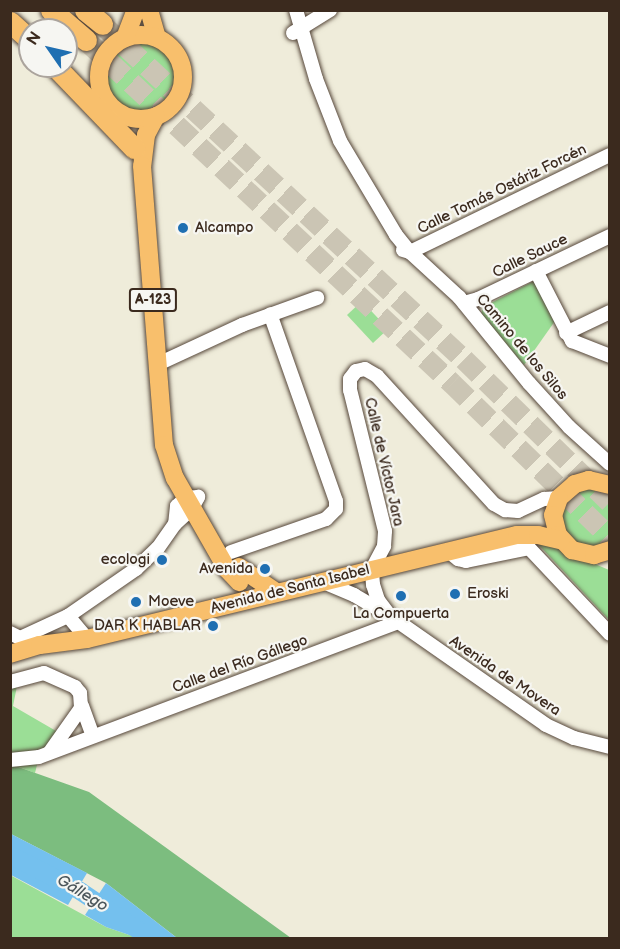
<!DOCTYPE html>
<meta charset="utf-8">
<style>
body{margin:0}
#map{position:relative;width:620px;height:949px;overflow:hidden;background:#efecda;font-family:"Balsamiq Sans",sans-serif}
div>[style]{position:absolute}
.green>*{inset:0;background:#9bde96}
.round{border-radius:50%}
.forest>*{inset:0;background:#7cbd7f}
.water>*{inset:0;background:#74c0ee}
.river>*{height:18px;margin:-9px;padding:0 9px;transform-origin:9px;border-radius:9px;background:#74c0ee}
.highway-tunnel>*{height:21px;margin-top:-10.5px;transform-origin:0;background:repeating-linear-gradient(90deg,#cbc5b4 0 21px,transparent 0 31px)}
.roads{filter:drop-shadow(0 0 2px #56473a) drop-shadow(0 0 2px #56473a)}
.minor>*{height:14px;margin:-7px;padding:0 7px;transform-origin:7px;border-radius:7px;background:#fff}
.major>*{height:18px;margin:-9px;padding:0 9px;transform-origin:9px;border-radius:9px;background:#f8bf6c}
.major>.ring{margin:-9px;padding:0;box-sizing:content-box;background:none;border:18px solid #f8bf6c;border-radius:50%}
.highway>*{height:21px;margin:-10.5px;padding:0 10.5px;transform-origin:10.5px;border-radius:10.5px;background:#f8bf6c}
.dots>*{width:16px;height:16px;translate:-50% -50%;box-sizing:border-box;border:3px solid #f6f6f2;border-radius:50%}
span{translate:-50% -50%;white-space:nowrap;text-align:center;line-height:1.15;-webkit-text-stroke:4.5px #f6f6f2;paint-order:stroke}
.shield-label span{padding:2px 4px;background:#f6f6f2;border:2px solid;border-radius:4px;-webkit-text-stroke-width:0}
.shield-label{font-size:14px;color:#3b2a1e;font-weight:700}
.street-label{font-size:15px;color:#3b2a1e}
.poi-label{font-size:15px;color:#3b2a1e}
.left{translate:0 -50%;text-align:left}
.right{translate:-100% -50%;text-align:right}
.water-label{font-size:16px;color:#4c575c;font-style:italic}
.frame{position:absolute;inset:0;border:12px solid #3b2a1e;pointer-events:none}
.north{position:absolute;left:18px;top:18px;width:60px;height:60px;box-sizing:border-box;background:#f6f6f2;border:2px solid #aba49d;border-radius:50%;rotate:304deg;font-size:16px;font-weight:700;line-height:24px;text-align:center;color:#3b2a1e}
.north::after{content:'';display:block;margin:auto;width:21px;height:27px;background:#1f6fb2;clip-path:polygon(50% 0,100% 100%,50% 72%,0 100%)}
</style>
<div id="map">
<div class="green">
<div class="round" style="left:106px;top:43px;width:68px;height:68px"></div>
<div style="clip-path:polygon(536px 280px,555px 321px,524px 365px,481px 314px,483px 307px)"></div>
<div style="clip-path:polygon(362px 301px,388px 329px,373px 343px,347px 315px)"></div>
<div style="clip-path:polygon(588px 487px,610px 493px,609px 541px,592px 548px,578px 544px,568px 536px,561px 516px,567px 500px,578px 490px)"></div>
<div style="clip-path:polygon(537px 543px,546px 543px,609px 570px,609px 620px)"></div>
<div style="clip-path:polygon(15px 673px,18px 681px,13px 706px,63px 735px,39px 757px,35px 773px,11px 764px,11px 676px)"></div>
<div style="clip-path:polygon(10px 875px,106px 927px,138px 938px,11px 938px)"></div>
</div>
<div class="forest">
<div style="clip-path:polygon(10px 764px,89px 792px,291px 938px,177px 938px,106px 883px,11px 834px)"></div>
</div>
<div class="water">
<div style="clip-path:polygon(11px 834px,87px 873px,68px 905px,11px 875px)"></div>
<div style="clip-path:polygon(106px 883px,177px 938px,138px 938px,106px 927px,85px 915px)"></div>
</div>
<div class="river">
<div style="left:10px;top:855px;width:79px;rotate:27.2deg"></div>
<div style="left:80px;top:891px;width:84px;rotate:33.9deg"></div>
</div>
<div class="highway-tunnel">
<div style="left:102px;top:24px;width:493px;rotate:42.8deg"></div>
<div style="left:464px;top:359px;width:204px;rotate:44.4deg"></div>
<div style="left:86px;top:40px;width:502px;rotate:43.14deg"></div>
<div style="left:452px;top:383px;width:221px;rotate:44.3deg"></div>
</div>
<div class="roads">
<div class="minor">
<div style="left:296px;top:10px;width:72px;rotate:73.8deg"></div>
<div style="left:316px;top:79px;width:66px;rotate:68.8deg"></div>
<div style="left:340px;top:141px;width:109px;rotate:59.2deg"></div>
<div style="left:396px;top:235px;width:22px;rotate:51deg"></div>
<div style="left:410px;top:252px;width:67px;rotate:42.6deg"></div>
<div style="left:459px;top:297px;width:111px;rotate:50.9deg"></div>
<div style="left:529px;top:383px;width:59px;rotate:47.7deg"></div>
<div style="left:569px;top:427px;width:55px;rotate:42.1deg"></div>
<div style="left:293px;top:33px;width:44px;rotate:-31.9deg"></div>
<div style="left:403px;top:250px;width:7px;rotate:16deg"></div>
<div style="left:410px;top:252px;width:222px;rotate:-25.9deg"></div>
<div style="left:536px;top:271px;width:79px;rotate:62.8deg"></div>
<div style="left:572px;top:341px;width:41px;rotate:21.5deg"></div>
<div style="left:464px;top:303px;width:15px;rotate:-16deg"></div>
<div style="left:478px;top:299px;width:146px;rotate:-25.5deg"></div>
<div style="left:566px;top:333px;width:49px;rotate:-25.5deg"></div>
<div style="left:158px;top:364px;width:93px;rotate:-24.9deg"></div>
<div style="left:242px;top:325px;width:80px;rotate:-19.8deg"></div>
<div style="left:448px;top:551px;width:13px;rotate:39deg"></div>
<div style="left:458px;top:559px;width:8px;rotate:14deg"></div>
<div style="left:466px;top:561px;width:64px;rotate:-11.7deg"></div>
<div style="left:529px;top:548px;width:118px;rotate:46.7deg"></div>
<div style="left:231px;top:552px;width:101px;rotate:-19.2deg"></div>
<div style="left:326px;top:519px;width:14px;rotate:-45deg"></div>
<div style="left:336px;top:509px;width:8px;rotate:-90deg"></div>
<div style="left:336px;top:501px;width:198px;rotate:-109.4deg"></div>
<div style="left:321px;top:581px;width:36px;rotate:23deg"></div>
<div style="left:354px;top:595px;width:42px;rotate:30.3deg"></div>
<div style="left:390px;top:616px;width:190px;rotate:34.9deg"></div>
<div style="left:546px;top:725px;width:31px;rotate:25deg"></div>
<div style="left:574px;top:738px;width:37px;rotate:14deg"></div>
<div style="left:68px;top:616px;width:30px;rotate:50deg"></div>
<div style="left:390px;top:616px;width:20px;rotate:-127deg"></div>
<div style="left:378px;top:600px;width:16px;rotate:-108deg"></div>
<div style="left:373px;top:585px;width:16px;rotate:-94deg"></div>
<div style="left:372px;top:569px;width:26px;rotate:-62deg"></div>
<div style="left:384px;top:546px;width:15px;rotate:-86deg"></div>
<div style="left:385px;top:531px;width:145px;rotate:-103.9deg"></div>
<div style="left:350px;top:390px;width:11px;rotate:-90deg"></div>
<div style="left:350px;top:379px;width:10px;rotate:-53deg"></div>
<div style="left:356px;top:371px;width:9px;rotate:-13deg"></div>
<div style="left:365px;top:369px;width:14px;rotate:30deg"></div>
<div style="left:377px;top:376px;width:173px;rotate:47.6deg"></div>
<div style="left:494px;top:504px;width:13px;rotate:29deg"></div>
<div style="left:505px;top:510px;width:13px;rotate:4deg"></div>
<div style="left:518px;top:511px;width:29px;rotate:-25deg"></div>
<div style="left:544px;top:499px;width:15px;rotate:-4deg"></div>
<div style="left:10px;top:633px;width:11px;rotate:27deg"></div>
<div style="left:20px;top:638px;width:53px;rotate:-24.6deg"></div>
<div style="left:68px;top:616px;width:83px;rotate:-34.7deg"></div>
<div style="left:136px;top:569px;width:30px;rotate:-44deg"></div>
<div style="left:158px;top:548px;width:29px;rotate:-55deg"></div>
<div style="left:175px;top:524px;width:23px;rotate:-43deg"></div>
<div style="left:192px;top:508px;width:13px;rotate:-61deg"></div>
<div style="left:198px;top:497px;width:12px;rotate:175deg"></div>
<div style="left:186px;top:498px;width:12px;rotate:138deg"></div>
<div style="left:177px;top:506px;width:18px;rotate:96deg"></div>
<div style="left:10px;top:682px;width:35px;rotate:-15deg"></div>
<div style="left:44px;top:673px;width:34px;rotate:24deg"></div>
<div style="left:75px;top:687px;width:8px;rotate:50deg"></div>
<div style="left:80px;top:693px;width:15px;rotate:86deg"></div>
<div style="left:81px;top:708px;width:54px;rotate:125.2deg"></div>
<div style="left:82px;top:706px;width:32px;rotate:70deg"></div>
<div style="left:10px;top:760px;width:29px;rotate:-6deg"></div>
<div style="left:39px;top:757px;width:384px;rotate:-20.6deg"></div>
</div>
<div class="major">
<div style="left:149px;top:10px;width:29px;rotate:74deg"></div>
<div class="ring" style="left:99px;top:35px;width:66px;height:66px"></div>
<div style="left:125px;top:38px;width:30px;rotate:-69deg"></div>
<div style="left:156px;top:116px;width:21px;rotate:118deg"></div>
<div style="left:146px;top:135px;width:31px;rotate:97deg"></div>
<div style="left:142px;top:166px;width:280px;rotate:85.5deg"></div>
<div style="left:164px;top:445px;width:35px;rotate:72deg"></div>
<div style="left:175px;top:478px;width:105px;rotate:60.3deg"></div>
<div style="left:227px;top:569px;width:18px;rotate:47deg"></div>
<div style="left:610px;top:485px;width:22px;rotate:-167deg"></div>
<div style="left:589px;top:480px;width:15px;rotate:164deg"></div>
<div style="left:575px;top:484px;width:21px;rotate:139deg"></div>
<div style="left:559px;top:498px;width:18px;rotate:109deg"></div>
<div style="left:553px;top:515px;width:21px;rotate:76deg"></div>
<div style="left:558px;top:535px;width:21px;rotate:47deg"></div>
<div style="left:572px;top:550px;width:23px;rotate:13deg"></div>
<div style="left:594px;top:555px;width:17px;rotate:-17deg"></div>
<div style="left:239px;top:567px;width:45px;rotate:34deg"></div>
<div style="left:10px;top:654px;width:31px;rotate:-17deg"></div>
<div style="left:40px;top:645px;width:47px;rotate:-7.3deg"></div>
<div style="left:87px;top:639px;width:442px;rotate:-13.6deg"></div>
<div style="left:517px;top:535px;width:21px"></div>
<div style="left:538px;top:535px;width:23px;rotate:13deg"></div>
</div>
<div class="highway">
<div style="left:51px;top:10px;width:46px;rotate:40.6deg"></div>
<div style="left:85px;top:10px;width:22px;rotate:39deg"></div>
<div style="left:10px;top:22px;width:27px;rotate:42deg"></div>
<div style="left:55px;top:66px;width:114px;rotate:46.1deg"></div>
</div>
</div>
<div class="dots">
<div style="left:183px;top:228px;background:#1f6fb2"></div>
<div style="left:162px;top:560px;background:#1f6fb2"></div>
<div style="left:265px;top:569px;background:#1f6fb2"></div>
<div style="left:455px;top:594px;background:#1f6fb2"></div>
<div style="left:401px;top:596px;background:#1f6fb2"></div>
<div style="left:136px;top:602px;background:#1f6fb2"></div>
<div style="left:213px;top:626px;background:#1f6fb2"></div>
</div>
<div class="shield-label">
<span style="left:153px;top:300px">A-123</span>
</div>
<div class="street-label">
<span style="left:502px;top:189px;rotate:-26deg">Calle Tomás Ostáriz Forcén</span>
<span style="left:530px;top:256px;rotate:-26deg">Calle Sauce</span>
<span style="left:522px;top:347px;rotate:50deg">Camino de los Silos</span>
<span style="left:384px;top:462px;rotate:77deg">Calle de Víctor Jara</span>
<span style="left:290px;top:589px;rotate:-14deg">Avenida de Santa Isabel</span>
<span style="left:240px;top:664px;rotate:-20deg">Calle del Río Gállego</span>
<span style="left:505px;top:676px;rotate:34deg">Avenida de Movera</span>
</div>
<div class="poi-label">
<span class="left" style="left:195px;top:228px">Alcampo</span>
<span class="right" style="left:150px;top:560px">ecologi</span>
<span class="right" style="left:253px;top:569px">Avenida</span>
<span class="left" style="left:467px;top:594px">Eroski</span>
<span class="left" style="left:148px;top:602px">Moeve</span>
<span style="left:401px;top:614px">La Compuerta</span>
<span class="right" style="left:201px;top:626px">DAR K HABLAR</span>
</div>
<div class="water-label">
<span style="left:82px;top:894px;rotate:31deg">Gállego</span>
</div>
<div class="frame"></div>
<div class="north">N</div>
</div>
